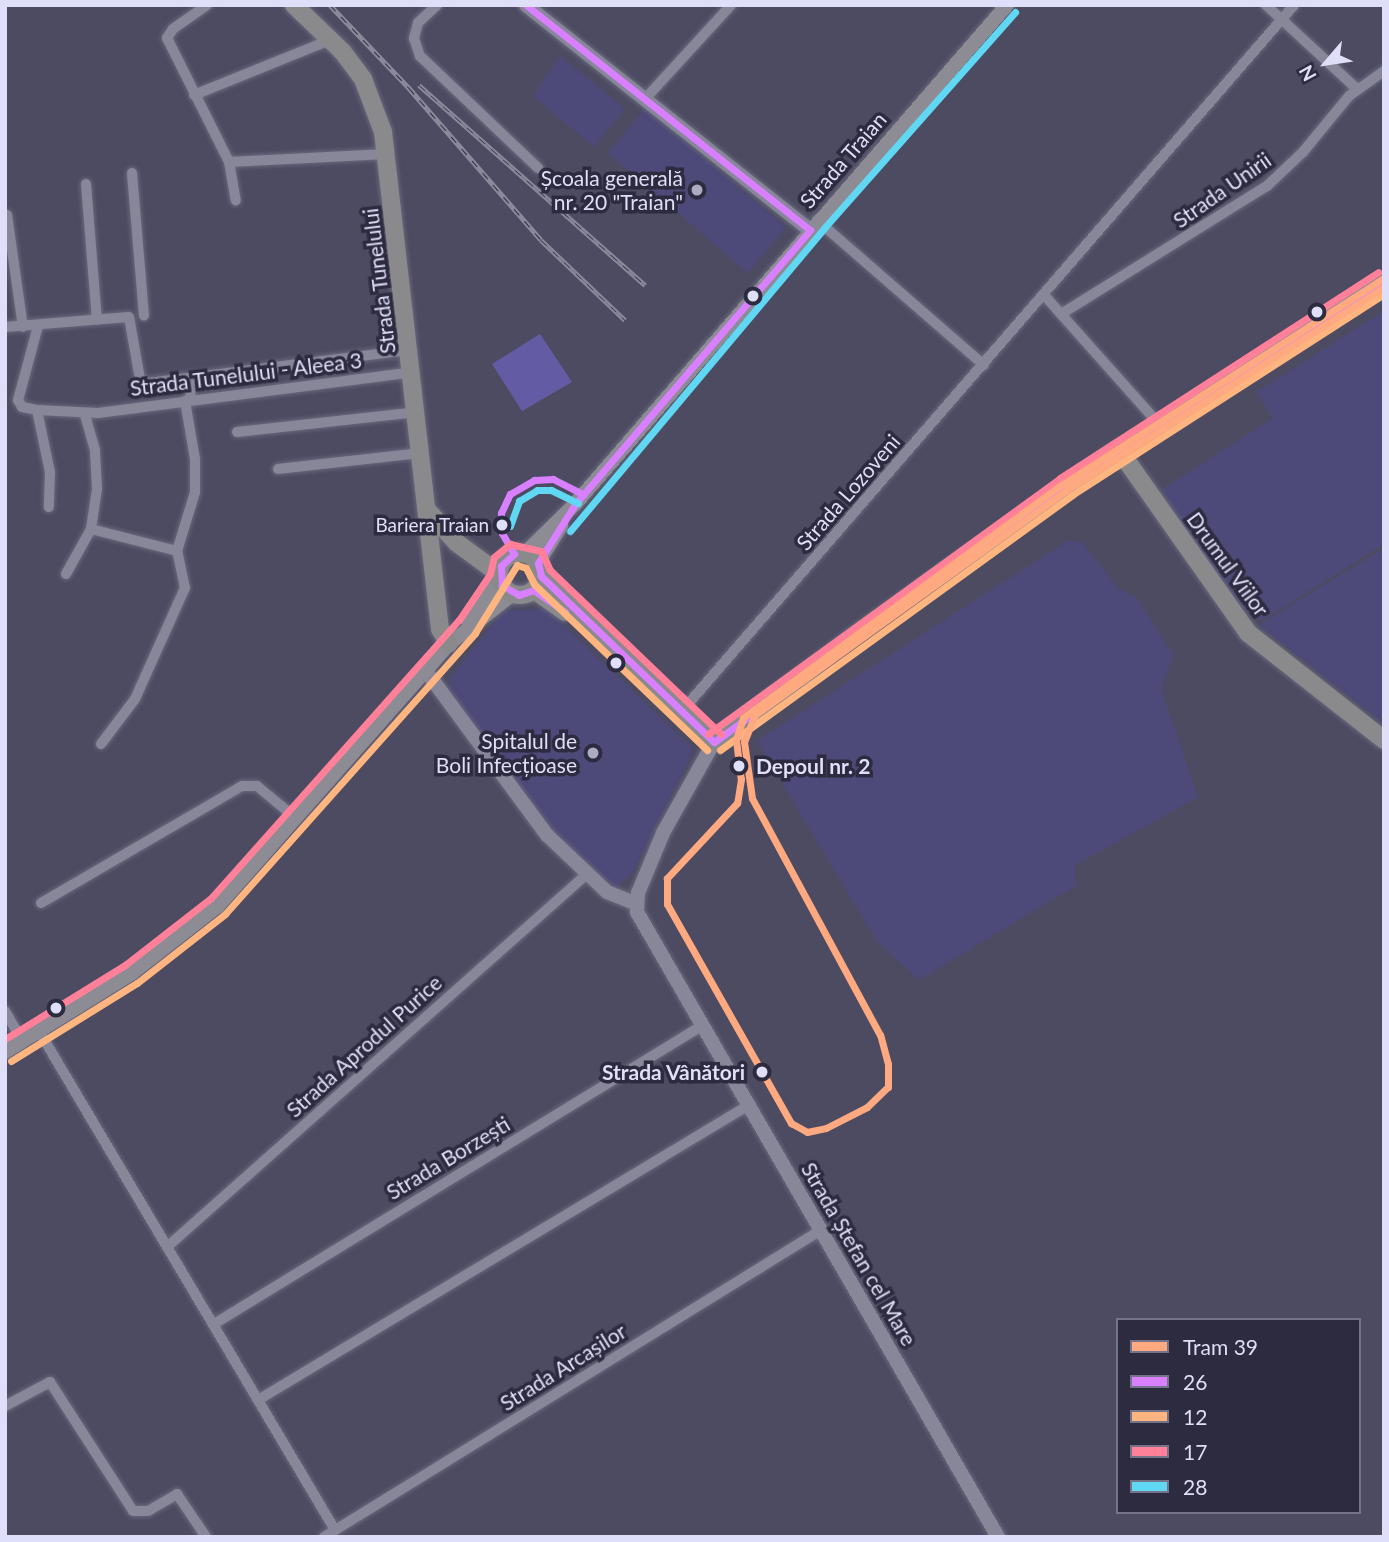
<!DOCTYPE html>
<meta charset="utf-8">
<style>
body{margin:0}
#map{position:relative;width:1389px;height:1542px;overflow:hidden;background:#4c4b62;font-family:Lato,sans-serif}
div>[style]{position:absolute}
.built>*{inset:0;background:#4d4978}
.green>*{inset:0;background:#635ca5}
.roads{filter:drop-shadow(0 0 2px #69687c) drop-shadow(0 0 2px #69687c)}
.street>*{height:10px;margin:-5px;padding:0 5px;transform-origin:5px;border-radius:5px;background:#888699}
.secondary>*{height:14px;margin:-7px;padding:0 7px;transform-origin:7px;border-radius:7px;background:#888699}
.primary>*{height:14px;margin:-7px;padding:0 7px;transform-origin:7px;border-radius:7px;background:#8d8c94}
.highway>*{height:18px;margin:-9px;padding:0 9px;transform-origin:9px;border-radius:9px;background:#8a8a8c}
.highway>.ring{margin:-9px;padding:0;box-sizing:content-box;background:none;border:18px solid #8a8a8c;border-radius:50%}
.rail>*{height:5px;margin-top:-2.5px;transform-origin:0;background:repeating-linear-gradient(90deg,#2c2b3f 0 8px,#8a899a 0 16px);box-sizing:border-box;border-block:2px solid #8a899a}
.bus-1>*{height:7px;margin:-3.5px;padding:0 3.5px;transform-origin:3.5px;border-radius:3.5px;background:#d880ff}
.bus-2>*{height:7px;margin:-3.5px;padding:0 3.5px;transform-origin:3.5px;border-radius:3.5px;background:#ffb580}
.bus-3>*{height:7px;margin:-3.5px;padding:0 3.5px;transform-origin:3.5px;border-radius:3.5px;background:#ff8098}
.bus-4>*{height:7px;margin:-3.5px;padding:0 3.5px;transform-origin:3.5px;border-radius:3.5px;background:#60d8f3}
.tram-1>*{height:7px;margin:-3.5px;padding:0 3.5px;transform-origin:3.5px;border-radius:3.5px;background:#ffa980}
.dots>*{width:19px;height:19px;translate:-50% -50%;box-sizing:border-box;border:4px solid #2c2b3f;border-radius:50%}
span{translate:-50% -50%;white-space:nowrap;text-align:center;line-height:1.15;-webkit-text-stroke:7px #2c2b3f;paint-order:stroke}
.bus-label{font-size:19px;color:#dfdff9}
.right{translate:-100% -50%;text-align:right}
.street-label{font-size:21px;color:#dfdff9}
.poi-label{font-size:21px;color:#dfdff9}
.stop-label{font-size:21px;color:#dfdff9;font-weight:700}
.left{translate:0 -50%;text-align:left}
.frame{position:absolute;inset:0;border:7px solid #dfdff9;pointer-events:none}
.legend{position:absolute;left:1116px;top:1318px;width:245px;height:196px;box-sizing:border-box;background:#2c2b3f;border:2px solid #747389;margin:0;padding:9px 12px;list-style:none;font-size:21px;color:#dfdff9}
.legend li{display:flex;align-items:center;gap:14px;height:35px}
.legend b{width:35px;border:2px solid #747389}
.north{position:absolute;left:1291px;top:28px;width:70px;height:70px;-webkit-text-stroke:5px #2c2b3f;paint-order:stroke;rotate:241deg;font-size:19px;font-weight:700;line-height:28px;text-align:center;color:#dfdff9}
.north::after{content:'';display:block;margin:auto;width:24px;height:32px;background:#dfdff9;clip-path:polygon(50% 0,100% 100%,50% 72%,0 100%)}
</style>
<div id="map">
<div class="built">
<div style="clip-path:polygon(560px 56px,625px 109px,594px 147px,533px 96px)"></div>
<div style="clip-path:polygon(645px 108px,786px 227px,748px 273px,608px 153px)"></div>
<div style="clip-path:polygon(1384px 311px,1384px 544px,1263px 620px,1236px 606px,1161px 490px,1273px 418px,1256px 392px)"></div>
<div style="clip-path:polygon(1067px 541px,1082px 542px,1118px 588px,1137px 598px,1173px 655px,1161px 689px,1198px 797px,1075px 865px,1075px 886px,919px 980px,877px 941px,757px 741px)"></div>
<div style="clip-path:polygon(1384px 548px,1384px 724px,1259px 625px)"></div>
<div style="clip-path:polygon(546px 608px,692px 748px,691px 757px,633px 872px,614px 890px,544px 821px,452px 698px,449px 679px,503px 611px)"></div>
</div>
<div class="green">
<div style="clip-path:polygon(540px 334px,572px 382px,522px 411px,492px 364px)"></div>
</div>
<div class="roads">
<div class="street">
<div style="left:207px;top:5px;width:42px;rotate:144.8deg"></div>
<div style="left:173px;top:29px;width:11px;rotate:124deg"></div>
<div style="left:167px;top:38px;width:139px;rotate:63.4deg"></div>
<div style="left:229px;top:162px;width:39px;rotate:80deg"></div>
<div style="left:437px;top:5px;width:26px;rotate:137deg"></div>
<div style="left:418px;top:23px;width:16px;rotate:105deg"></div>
<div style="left:414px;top:38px;width:19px;rotate:72deg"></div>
<div style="left:420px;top:56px;width:163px;rotate:43.5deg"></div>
<div style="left:1266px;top:5px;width:124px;rotate:42.7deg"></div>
<div style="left:194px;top:95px;width:147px;rotate:-22deg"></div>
<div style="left:645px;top:99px;width:127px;rotate:-47.5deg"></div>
<div style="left:229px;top:162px;width:158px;rotate:-2.9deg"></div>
<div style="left:132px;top:173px;width:143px;rotate:85.2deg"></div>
<div style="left:86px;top:184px;width:136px;rotate:85.4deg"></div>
<div style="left:7px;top:215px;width:113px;rotate:81.9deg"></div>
<div style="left:817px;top:220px;width:221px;rotate:41deg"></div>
<div style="left:1044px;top:295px;width:174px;rotate:48.3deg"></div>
<div style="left:1061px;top:314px;width:243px;rotate:-31.9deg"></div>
<div style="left:1267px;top:186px;width:50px;rotate:-43.4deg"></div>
<div style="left:1303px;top:152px;width:72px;rotate:-50.6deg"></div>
<div style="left:1349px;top:96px;width:43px;rotate:-35.5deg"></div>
<div style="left:38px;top:326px;width:77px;rotate:105.1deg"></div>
<div style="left:18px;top:400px;width:8px;rotate:60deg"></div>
<div style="left:22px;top:407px;width:15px;rotate:11deg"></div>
<div style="left:37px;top:410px;width:61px;rotate:2.8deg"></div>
<div style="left:98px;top:413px;width:317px;rotate:-7.4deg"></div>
<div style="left:5px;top:327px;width:124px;rotate:-4.6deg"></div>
<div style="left:129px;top:317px;width:63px;rotate:79.9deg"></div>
<div style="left:140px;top:379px;width:9px;rotate:27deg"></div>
<div style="left:148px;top:383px;width:264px;rotate:-7.2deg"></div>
<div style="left:189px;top:378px;width:22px;rotate:85deg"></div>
<div style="left:37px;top:410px;width:63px;rotate:78.2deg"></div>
<div style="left:50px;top:472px;width:35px;rotate:92deg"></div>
<div style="left:237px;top:432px;width:181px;rotate:-6.3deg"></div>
<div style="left:278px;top:469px;width:144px;rotate:-6.4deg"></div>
<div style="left:91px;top:529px;width:89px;rotate:14.3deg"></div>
<div style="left:66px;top:574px;width:51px;rotate:-60.9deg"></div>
<div style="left:91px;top:529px;width:40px;rotate:-81.5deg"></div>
<div style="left:97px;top:489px;width:39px;rotate:-93deg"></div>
<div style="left:95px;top:450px;width:37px;rotate:-106deg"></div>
<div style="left:681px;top:712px;width:936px;rotate:-49.07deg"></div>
<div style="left:101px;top:744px;width:56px;rotate:-52.9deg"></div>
<div style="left:135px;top:699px;width:122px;rotate:-65.8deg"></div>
<div style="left:185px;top:588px;width:38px;rotate:-102deg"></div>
<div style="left:177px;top:551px;width:62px;rotate:-73deg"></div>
<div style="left:195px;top:492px;width:33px;rotate:-90deg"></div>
<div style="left:195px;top:459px;width:59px;rotate:-99.8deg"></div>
<div style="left:41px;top:903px;width:233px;rotate:-30.2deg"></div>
<div style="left:242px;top:786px;width:15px"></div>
<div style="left:257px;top:786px;width:52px;rotate:39.5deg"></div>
<div style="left:5px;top:1011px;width:34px;rotate:60deg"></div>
<div style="left:39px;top:1031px;width:580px;rotate:59.32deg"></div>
<div style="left:167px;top:1247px;width:562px;rotate:-41.61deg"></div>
<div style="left:214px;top:1324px;width:573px;rotate:-31.44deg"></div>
<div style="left:258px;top:1400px;width:573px;rotate:-31deg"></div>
<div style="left:5px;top:1406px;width:51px;rotate:-28.1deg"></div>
<div style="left:50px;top:1382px;width:153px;rotate:57.2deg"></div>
<div style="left:133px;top:1511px;width:15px"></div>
<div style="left:148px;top:1511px;width:34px;rotate:-30deg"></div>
<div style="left:177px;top:1494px;width:52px;rotate:56deg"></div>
<div style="left:324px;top:1537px;width:584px;rotate:-31.7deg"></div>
</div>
<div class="secondary">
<div style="left:526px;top:5px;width:362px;rotate:38.4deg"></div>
<div style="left:426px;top:671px;width:204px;rotate:53.6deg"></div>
<div style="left:547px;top:835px;width:83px;rotate:43.5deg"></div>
<div style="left:607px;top:892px;width:31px;rotate:22deg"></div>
<div style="left:714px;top:742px;width:104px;rotate:119.3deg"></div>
<div style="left:663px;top:833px;width:65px;rotate:112.6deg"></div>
<div style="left:638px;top:893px;width:19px;rotate:93deg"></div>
<div style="left:637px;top:912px;width:722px;rotate:59.99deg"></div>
</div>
<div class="primary">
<div style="left:1119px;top:450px;width:314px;rotate:-32.5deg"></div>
<div style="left:524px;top:554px;width:73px;rotate:-44.4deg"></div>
<div style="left:576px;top:503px;width:659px;rotate:-49.13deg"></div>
<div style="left:538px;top:563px;width:44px;rotate:-58.1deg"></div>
<div style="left:468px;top:622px;width:54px;rotate:-54deg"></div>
<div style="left:5px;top:1052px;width:148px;rotate:-31.8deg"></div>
<div style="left:131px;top:974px;width:110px;rotate:-38deg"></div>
<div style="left:218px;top:906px;width:349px;rotate:-48.6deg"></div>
<div style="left:449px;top:644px;width:81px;rotate:-38deg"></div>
</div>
<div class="highway">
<div style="left:294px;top:5px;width:66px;rotate:43.8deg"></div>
<div style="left:342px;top:51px;width:35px;rotate:53deg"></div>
<div style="left:363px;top:79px;width:57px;rotate:69.3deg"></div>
<div style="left:383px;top:132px;width:500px;rotate:83.46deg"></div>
<div style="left:440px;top:629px;width:17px;rotate:59deg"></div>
<div style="left:428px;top:511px;width:43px;rotate:47.8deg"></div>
<div style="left:457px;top:543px;width:52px;rotate:36.4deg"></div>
<div class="ring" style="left:499px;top:553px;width:24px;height:24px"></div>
<div style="left:541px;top:576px;width:240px;rotate:43.8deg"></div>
<div style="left:714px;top:742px;width:186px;rotate:-36.9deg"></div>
<div style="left:863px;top:630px;width:313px;rotate:-35.1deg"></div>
<div style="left:1119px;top:450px;width:224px;rotate:54.8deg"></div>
<div style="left:1248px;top:633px;width:173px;rotate:38.2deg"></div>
<div style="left:534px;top:590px;width:38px;rotate:35deg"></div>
</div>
</div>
<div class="rail">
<div style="left:330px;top:5px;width:115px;rotate:46.4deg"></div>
<div style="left:409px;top:88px;width:201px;rotate:49deg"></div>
<div style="left:541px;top:240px;width:116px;rotate:43.6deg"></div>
<div style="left:419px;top:85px;width:302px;rotate:41.5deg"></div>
</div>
<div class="bus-1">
<div style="left:526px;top:5px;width:362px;rotate:38.4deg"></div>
<div style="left:565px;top:612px;width:38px;rotate:-145deg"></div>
<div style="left:534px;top:590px;width:16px;rotate:162deg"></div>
<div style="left:519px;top:595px;width:20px;rotate:-150deg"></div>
<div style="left:502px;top:585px;width:19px;rotate:-93deg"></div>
<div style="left:501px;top:566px;width:18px;rotate:-43deg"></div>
<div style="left:514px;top:554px;width:24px;rotate:-120deg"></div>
<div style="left:502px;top:533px;width:20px;rotate:-93deg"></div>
<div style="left:501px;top:513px;width:21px;rotate:-65deg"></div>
<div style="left:510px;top:494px;width:28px;rotate:-30deg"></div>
<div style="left:534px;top:480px;width:19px;rotate:-3deg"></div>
<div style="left:553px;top:479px;width:34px;rotate:27deg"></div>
<div style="left:714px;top:742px;width:435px;rotate:-36deg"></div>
<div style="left:1066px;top:486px;width:378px;rotate:-32.8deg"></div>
<div style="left:714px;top:742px;width:240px;rotate:-136.2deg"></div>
<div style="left:541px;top:576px;width:13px;rotate:-103deg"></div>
<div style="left:538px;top:563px;width:71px;rotate:-57.7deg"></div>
<div style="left:576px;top:503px;width:360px;rotate:-49.4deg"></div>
</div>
<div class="bus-2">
<div style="left:720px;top:750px;width:435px;rotate:-35.9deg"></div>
<div style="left:1072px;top:495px;width:371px;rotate:-32.8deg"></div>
<div style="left:11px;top:1061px;width:148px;rotate:-31.8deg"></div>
<div style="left:137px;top:983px;width:112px;rotate:-38.1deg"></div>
<div style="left:225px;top:914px;width:376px;rotate:-48.3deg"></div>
<div style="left:475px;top:633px;width:80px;rotate:-58.3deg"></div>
<div style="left:517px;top:565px;width:9px;rotate:18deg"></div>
<div style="left:526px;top:568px;width:18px;rotate:63deg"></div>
<div style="left:534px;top:584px;width:240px;rotate:43.8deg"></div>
</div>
<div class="bus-3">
<div style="left:708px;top:734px;width:435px;rotate:-36deg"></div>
<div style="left:1060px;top:478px;width:379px;rotate:-32.9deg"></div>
<div style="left:5px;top:1039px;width:141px;rotate:-31.7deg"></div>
<div style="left:125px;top:965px;width:109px;rotate:-37.9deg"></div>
<div style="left:211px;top:898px;width:373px;rotate:-48.3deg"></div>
<div style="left:459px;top:620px;width:55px;rotate:-56deg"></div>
<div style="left:490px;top:574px;width:17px;rotate:-77deg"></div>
<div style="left:494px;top:557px;width:21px;rotate:-39deg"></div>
<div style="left:510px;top:544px;width:32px;rotate:13deg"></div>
<div style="left:541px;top:551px;width:21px;rotate:65deg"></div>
<div style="left:550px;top:570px;width:237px;rotate:43.8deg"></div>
</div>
<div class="bus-4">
<div style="left:510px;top:526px;width:27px;rotate:-70deg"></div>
<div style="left:519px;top:501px;width:21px;rotate:-31deg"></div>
<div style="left:537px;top:490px;width:14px"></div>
<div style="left:551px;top:490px;width:30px;rotate:26deg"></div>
<div style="left:570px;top:531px;width:397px;rotate:-50deg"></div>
<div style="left:825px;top:227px;width:287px;rotate:-48.5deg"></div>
</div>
<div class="tram-1">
<div style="left:1384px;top:278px;width:384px;rotate:147.3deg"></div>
<div style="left:1061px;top:485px;width:394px;rotate:143.8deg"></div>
<div style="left:743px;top:718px;width:23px;rotate:108deg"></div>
<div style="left:736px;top:740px;width:39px;rotate:83deg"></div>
<div style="left:741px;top:779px;width:24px;rotate:99deg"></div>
<div style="left:737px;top:803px;width:103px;rotate:133deg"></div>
<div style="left:667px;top:878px;width:26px;rotate:90deg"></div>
<div style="left:667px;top:904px;width:252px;rotate:60.5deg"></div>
<div style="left:791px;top:1123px;width:18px;rotate:29deg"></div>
<div style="left:807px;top:1132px;width:19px;rotate:-12deg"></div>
<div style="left:826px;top:1128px;width:46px;rotate:-27.1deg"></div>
<div style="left:867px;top:1107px;width:29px;rotate:-44deg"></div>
<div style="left:888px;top:1087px;width:23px;rotate:-90deg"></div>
<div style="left:888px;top:1064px;width:30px;rotate:-105deg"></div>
<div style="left:880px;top:1035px;width:269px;rotate:-118.4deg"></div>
<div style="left:752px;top:798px;width:57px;rotate:-98.1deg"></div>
<div style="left:744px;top:742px;width:29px;rotate:-68deg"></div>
<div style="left:755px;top:715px;width:392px;rotate:-35.8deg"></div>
<div style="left:1073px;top:486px;width:369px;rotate:-32.6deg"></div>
</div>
<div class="dots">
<div style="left:697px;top:190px;background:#acabc4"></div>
<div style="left:753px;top:296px;background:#dfdff9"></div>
<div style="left:1317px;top:312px;background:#dfdff9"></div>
<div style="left:502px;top:525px;background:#dfdff9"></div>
<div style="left:616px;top:663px;background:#dfdff9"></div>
<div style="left:593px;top:753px;background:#acabc4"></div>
<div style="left:739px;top:766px;background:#dfdff9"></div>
<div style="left:56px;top:1008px;background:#dfdff9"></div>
<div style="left:762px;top:1072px;background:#dfdff9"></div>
</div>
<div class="bus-label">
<span class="right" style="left:489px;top:525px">Bariera Traian</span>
</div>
<div class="street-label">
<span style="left:843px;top:160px;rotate:-49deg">Strada Traian</span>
<span style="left:1222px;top:190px;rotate:-35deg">Strada Unirii</span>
<span style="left:379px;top:281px;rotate:-97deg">Strada Tunelului</span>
<span style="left:246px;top:374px;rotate:-7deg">Strada Tunelului - Aleea 3</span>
<span style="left:848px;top:492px;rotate:-49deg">Strada Lozoveni</span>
<span style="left:1228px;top:564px;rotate:54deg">Drumul Viilor</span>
<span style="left:364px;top:1046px;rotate:-42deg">Strada Aprodul Purice</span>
<span style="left:448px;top:1158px;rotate:-31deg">Strada Borzești</span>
<span style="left:859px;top:1254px;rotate:60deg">Strada Ștefan cel Mare</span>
<span style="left:563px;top:1367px;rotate:-32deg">Strada Arcașilor</span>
</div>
<div class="poi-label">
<span class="right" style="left:683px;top:190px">Școala generală<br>nr. 20 "Traian"</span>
<span class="right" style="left:577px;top:753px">Spitalul de<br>Boli Infecțioase</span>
</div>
<div class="stop-label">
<span class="left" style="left:756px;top:766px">Depoul nr. 2</span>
<span class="right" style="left:745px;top:1072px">Strada Vânători</span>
</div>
<div class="frame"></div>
<ul class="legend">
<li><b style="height:9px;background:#ffa980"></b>Tram 39</li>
<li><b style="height:9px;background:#d880ff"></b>26</li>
<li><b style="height:9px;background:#ffb580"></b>12</li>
<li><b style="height:9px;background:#ff8098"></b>17</li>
<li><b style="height:9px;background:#60d8f3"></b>28</li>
</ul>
<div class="north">N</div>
</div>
